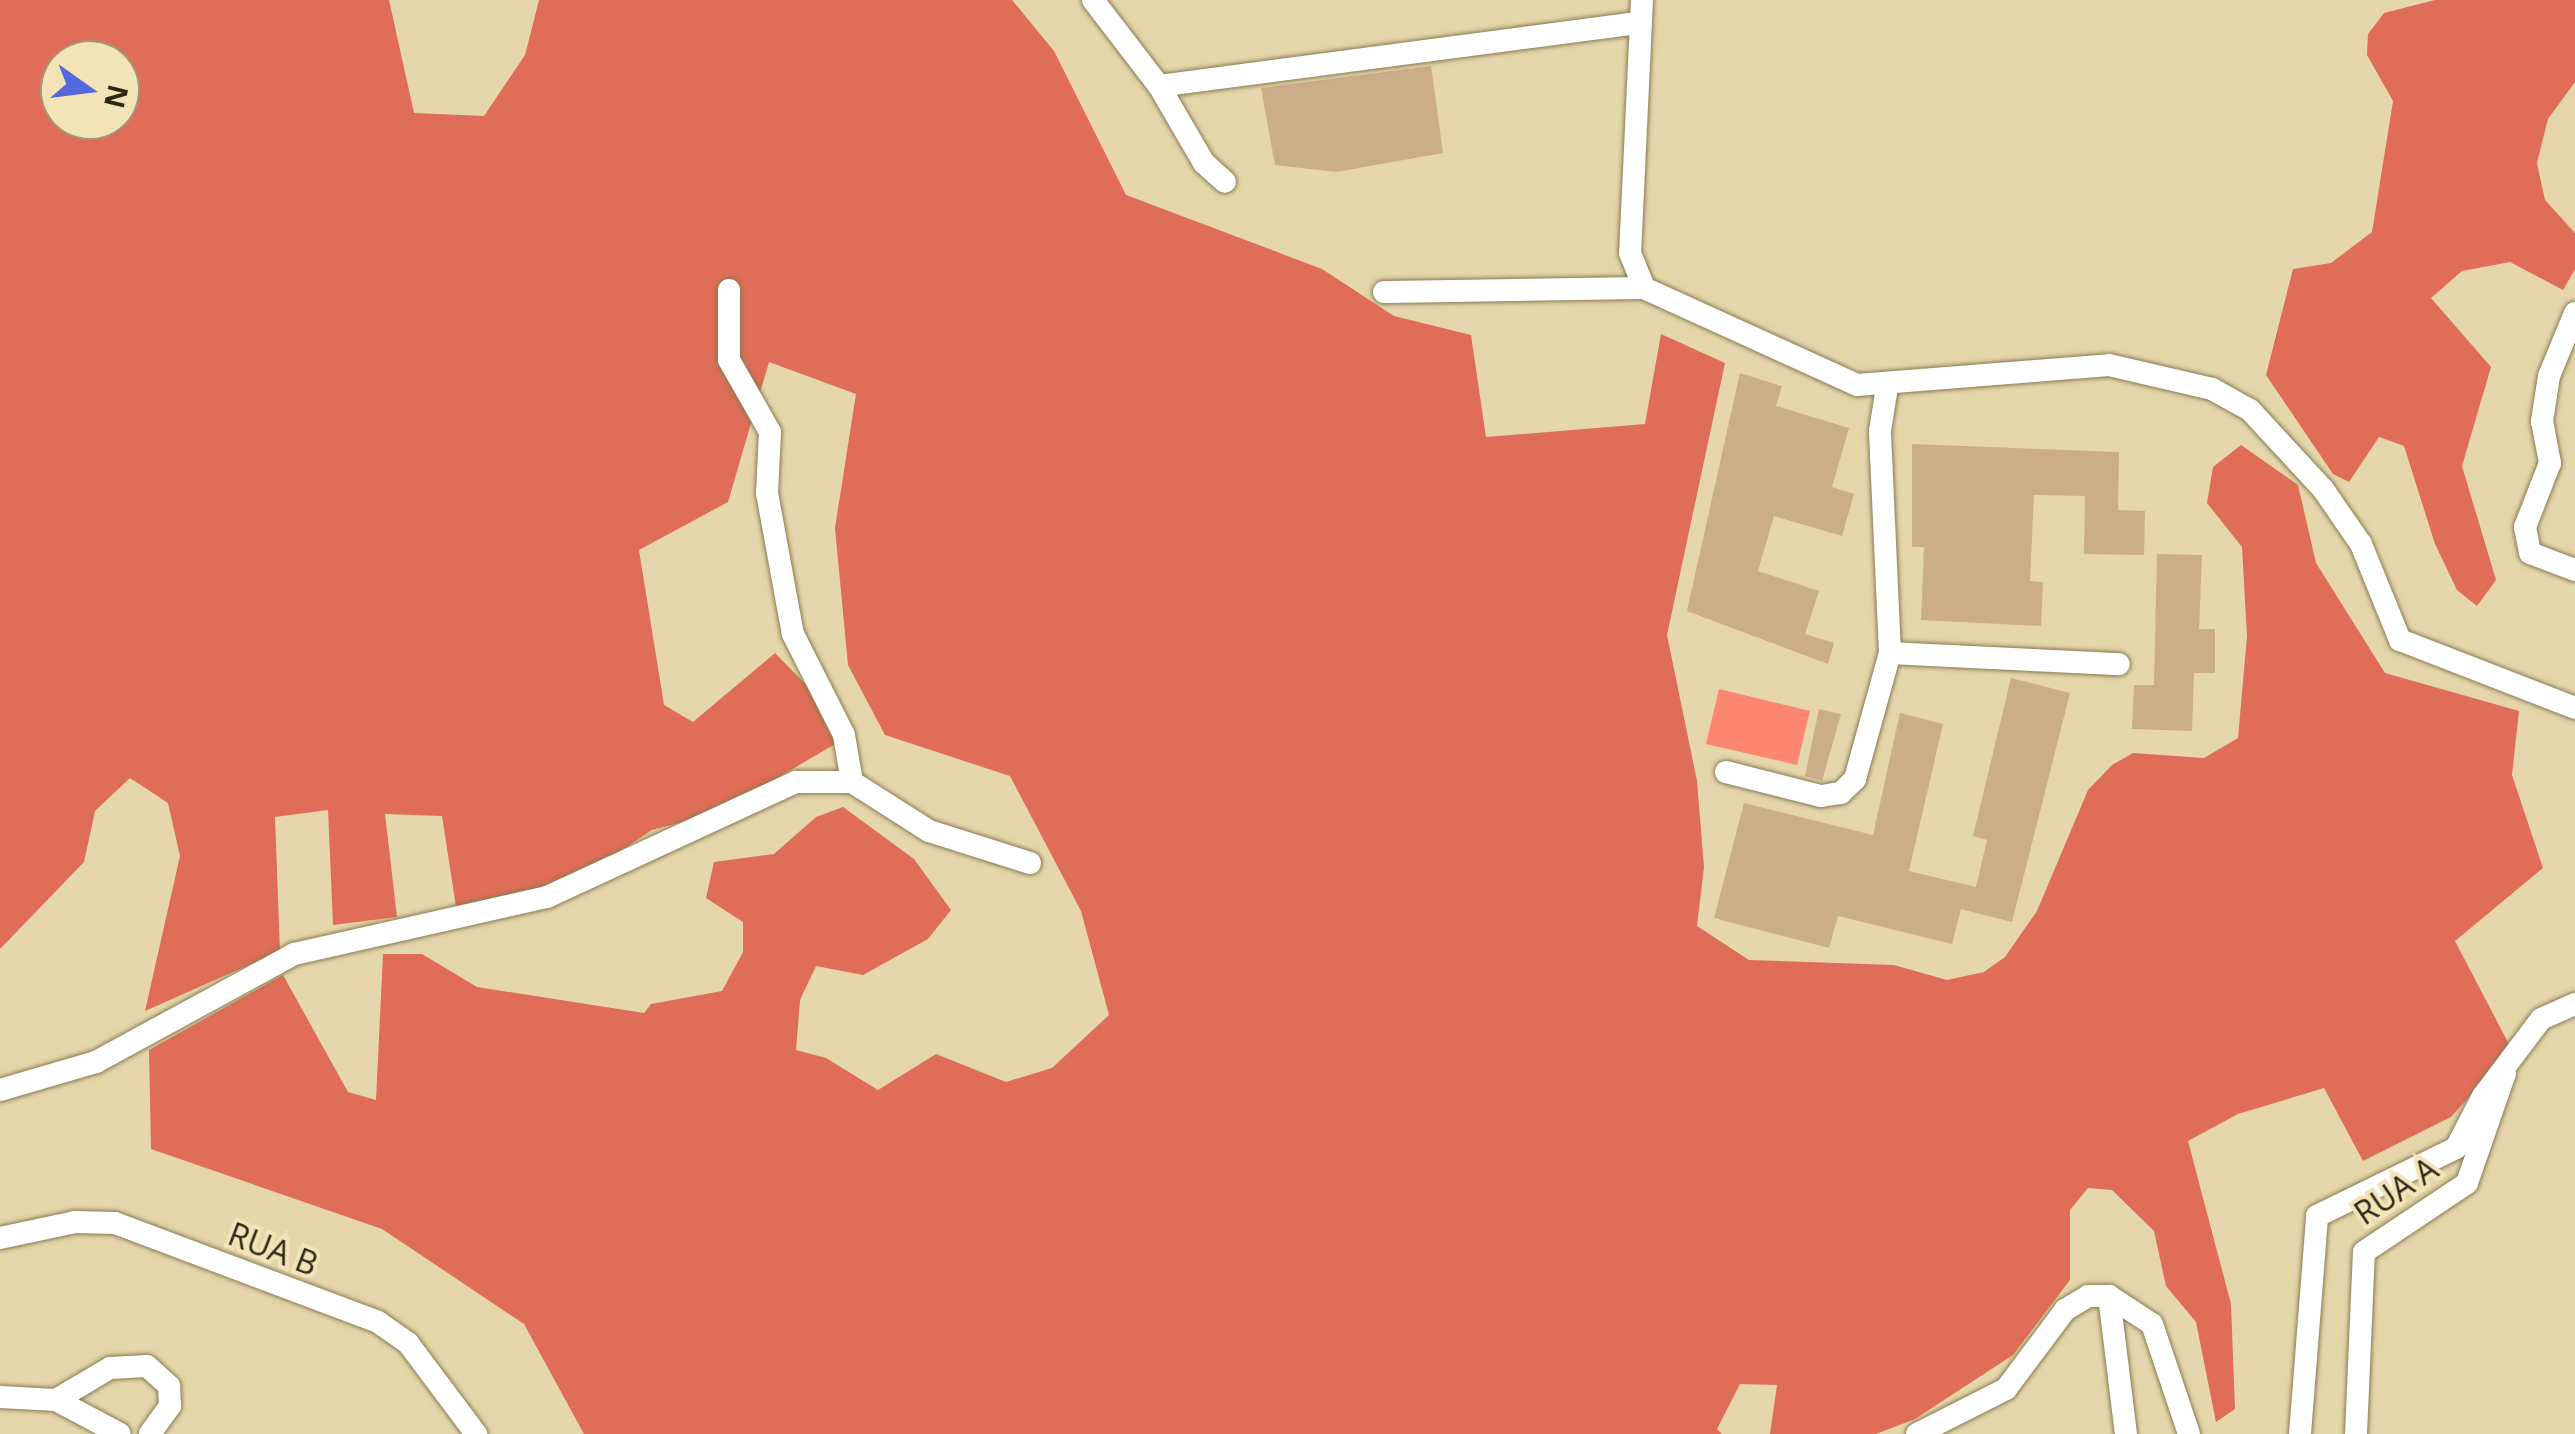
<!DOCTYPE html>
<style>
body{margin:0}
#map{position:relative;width:2575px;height:1434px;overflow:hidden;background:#e5d7ab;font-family:"Open Sans",sans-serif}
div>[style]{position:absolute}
.green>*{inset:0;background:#fd8771}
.forest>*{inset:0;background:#e06d57}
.building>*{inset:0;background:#cbad89}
.roads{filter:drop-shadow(0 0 2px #897b52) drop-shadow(0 0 2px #897b52)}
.minor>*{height:22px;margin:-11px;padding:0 11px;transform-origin:11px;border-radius:11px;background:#fff}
span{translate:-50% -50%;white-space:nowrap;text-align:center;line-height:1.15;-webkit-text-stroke:8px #f3e4b7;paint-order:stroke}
.street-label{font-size:32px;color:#2e2817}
.north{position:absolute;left:40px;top:40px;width:100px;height:100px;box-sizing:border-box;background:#f3e4b7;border:2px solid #a49977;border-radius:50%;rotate:104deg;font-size:28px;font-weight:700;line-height:40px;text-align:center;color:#2e2817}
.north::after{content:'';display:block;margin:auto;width:35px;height:45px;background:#5469de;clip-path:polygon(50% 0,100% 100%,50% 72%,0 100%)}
</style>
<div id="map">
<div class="green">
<div style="clip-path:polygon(1719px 689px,1810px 711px,1797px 765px,1706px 744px)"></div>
</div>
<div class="forest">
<div style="clip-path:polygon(evenodd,0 0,389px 0,414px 113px,484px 116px,525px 55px,539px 0,1012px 0,1054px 51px,1126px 195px,1322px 269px,1394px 316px,1471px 335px,1486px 437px,1645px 424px,1661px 334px,1725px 363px,1667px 635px,1697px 781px,1704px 867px,1697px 926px,1749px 960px,1894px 965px,1947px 980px,1984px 972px,2005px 957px,2037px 911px,2088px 790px,2112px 765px,2133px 753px,2204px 758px,2238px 738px,2247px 636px,2242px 547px,2207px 503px,2213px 467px,2241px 445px,2298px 485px,2316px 563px,2385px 673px,2519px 711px,2512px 775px,2543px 868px,2455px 941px,2512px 1050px,2451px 1117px,2363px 1161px,2324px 1088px,2238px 1114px,2188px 1141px,2231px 1304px,2235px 1409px,2216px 1422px,2196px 1322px,2166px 1286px,2154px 1231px,2112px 1190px,2088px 1188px,2070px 1210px,2070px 1280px,2013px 1355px,1915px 1419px,1876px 1434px,1770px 1434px,1777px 1385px,1740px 1384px,1717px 1429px,1722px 1434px,584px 1434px,524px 1324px,382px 1229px,151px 1149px,149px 1050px,283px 975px,348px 1092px,376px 1100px,383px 954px,422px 954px,477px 987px,644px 1013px,651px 1004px,722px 991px,743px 952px,743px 922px,706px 898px,714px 862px,774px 854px,816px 817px,843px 807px,914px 859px,951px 910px,928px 939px,863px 975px,816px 966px,800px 1000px,796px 1050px,826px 1058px,878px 1090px,936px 1054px,1006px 1082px,1052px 1068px,1109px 1015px,1081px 911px,1010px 776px,885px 735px,848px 665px,835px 528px,856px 394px,769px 362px,728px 502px,639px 550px,664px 705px,693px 722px,775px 653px,818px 697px,837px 743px,717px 813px,652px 830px,584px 875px,457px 913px,442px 816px,385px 814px,397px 917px,333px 925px,328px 810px,275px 817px,280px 951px,145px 1011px,180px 856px,168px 803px,130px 778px,95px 811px,84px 862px,0 949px,0 0,60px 60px,120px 60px,120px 120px,60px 120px,60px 60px)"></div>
<div style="clip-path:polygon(2435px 0,2575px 0,2575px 82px,2548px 119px,2537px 163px,2545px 200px,2575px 233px,2575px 269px,2563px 290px,2510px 262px,2462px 271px,2431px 298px,2491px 367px,2462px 466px,2496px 580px,2477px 606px,2457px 590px,2435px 544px,2404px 446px,2379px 437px,2349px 482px,2333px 474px,2266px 375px,2293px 269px,2331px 263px,2372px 232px,2393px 101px,2367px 55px,2368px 34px,2384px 13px)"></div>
</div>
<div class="building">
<div style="clip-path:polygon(1431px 66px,1443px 153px,1336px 172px,1275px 165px,1261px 88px)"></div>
<div style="clip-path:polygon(1740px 373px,1782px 386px,1776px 406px,1849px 428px,1832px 487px,1854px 494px,1842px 536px,1774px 516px,1758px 571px,1819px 591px,1805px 634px,1834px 643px,1828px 664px,1687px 611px)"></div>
<div style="clip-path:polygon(1912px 444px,2119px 452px,2118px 510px,2145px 511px,2144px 555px,2084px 554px,2085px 496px,2034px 495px,2030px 581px,2043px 582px,2041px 626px,1921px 620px,1924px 547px,1912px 547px)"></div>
<div style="clip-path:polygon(2157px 554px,2202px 555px,2199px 629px,2215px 629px,2215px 673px,2194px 673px,2192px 731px,2132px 729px,2134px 685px,2154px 685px)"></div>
<div style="clip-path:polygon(2011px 678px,2070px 693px,2012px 922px,1961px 909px,1952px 944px,1838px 916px,1829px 948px,1714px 918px,1744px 803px,1873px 835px,1900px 713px,1943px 724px,1909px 871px,1976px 887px,1987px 840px,1973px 836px)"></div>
<div style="clip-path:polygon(1819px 709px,1841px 714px,1822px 781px,1805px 776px)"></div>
</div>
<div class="roads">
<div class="minor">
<div style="left:1093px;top:0;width:108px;rotate:52.5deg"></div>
<div style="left:1159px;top:86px;width:89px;rotate:59.7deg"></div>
<div style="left:1204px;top:163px;width:28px;rotate:42deg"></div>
<div style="left:1642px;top:0;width:253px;rotate:92.7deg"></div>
<div style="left:1630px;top:253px;width:38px;rotate:68deg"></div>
<div style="left:1644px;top:288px;width:234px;rotate:24.5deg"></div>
<div style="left:1857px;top:385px;width:253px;rotate:-4.5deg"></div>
<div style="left:2109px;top:365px;width:106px;rotate:13.1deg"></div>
<div style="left:2212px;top:389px;width:43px;rotate:28.9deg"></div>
<div style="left:2250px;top:410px;width:108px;rotate:47.3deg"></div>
<div style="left:2323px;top:489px;width:67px;rotate:55.4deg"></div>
<div style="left:2361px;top:544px;width:104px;rotate:67.9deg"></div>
<div style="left:2400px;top:640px;width:188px;rotate:21.2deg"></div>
<div style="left:1159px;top:86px;width:485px;rotate:-7.5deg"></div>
<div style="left:729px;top:290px;width:70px;rotate:90deg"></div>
<div style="left:729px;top:360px;width:83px;rotate:60.3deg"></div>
<div style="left:770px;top:432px;width:61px;rotate:92.8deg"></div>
<div style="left:767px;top:493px;width:143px;rotate:79.6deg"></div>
<div style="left:793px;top:634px;width:113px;rotate:63.2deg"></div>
<div style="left:844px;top:735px;width:48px;rotate:80.3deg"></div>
<div style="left:1384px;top:292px;width:260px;rotate:-0.9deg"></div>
<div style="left:2575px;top:313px;width:68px;rotate:112.4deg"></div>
<div style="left:2549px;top:376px;width:46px;rotate:98.8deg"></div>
<div style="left:2542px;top:421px;width:43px;rotate:79.2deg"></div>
<div style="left:2550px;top:463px;width:69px;rotate:111.3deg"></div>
<div style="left:2525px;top:527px;width:26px;rotate:79deg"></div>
<div style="left:2530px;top:553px;width:48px;rotate:20.7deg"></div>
<div style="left:1890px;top:653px;width:229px;rotate:2.8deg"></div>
<div style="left:1726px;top:772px;width:98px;rotate:14.2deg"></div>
<div style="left:1821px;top:796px;width:20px;rotate:-9deg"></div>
<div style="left:1841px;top:793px;width:20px;rotate:-45deg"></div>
<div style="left:1855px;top:779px;width:131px;rotate:-74.5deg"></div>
<div style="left:1890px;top:653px;width:222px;rotate:-92.6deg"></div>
<div style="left:1880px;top:431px;width:45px;rotate:-81deg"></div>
<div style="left:0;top:1090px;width:100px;rotate:-16.3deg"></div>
<div style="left:96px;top:1062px;width:226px;rotate:-28.6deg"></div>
<div style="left:294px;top:954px;width:259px;rotate:-12.7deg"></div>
<div style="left:547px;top:897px;width:274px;rotate:-24.8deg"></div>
<div style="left:796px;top:782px;width:56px"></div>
<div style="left:852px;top:782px;width:91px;rotate:32.5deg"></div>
<div style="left:929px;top:831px;width:106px;rotate:17.6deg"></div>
<div style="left:0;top:1238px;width:77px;rotate:-12deg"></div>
<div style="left:75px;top:1222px;width:40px;rotate:1.4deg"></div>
<div style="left:115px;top:1223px;width:281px;rotate:20.6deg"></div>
<div style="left:378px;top:1322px;width:37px;rotate:35deg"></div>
<div style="left:408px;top:1343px;width:114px;rotate:53.2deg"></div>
<div style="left:2109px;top:1296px;width:139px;rotate:83deg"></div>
<div style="left:0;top:1397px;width:56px;rotate:3.1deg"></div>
<div style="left:56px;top:1400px;width:72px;rotate:28deg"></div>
<div style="left:56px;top:1400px;width:63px;rotate:-30.7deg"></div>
<div style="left:110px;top:1368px;width:37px;rotate:-3deg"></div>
<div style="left:147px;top:1366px;width:30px;rotate:42deg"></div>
<div style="left:169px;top:1386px;width:20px;rotate:87deg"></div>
<div style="left:170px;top:1406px;width:34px;rotate:126deg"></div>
<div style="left:1917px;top:1434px;width:100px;rotate:-26.8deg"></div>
<div style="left:2006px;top:1389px;width:99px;rotate:-53.2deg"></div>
<div style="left:2065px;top:1310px;width:27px;rotate:-31deg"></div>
<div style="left:2088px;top:1296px;width:21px"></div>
<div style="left:2109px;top:1296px;width:51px;rotate:33.1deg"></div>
<div style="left:2152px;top:1324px;width:116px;rotate:71.4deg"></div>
<div style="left:2300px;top:1434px;width:219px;rotate:-85.5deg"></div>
<div style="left:2317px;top:1216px;width:155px;rotate:-26.1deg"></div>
<div style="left:2456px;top:1148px;width:59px;rotate:-62.6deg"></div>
<div style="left:2483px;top:1096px;width:96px;rotate:-53deg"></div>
<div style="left:2541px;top:1019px;width:37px;rotate:-24deg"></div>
<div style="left:2356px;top:1434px;width:182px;rotate:-87.5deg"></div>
<div style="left:2364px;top:1252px;width:124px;rotate:-33.8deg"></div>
<div style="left:2467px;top:1183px;width:116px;rotate:-70.9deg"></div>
</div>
</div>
<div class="street-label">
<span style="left:2396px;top:1191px;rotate:-34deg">RUA A</span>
<span style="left:273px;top:1249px;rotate:21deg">RUA B</span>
</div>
<div class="north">N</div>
</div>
